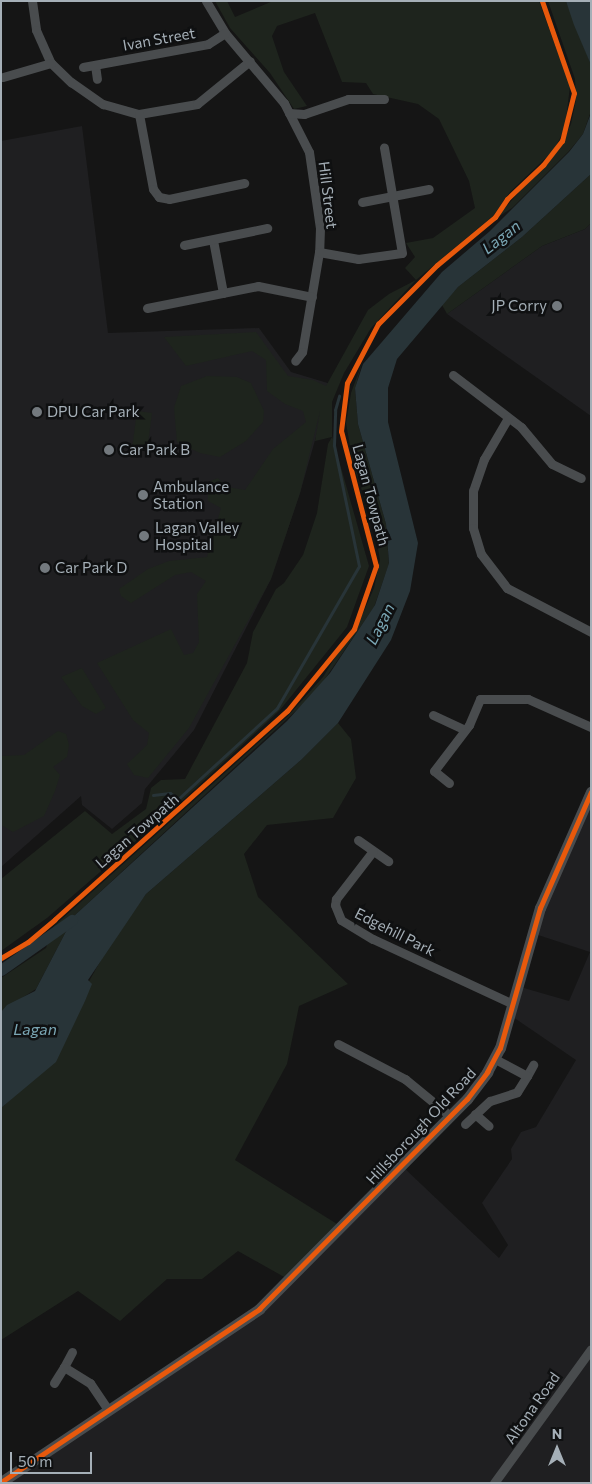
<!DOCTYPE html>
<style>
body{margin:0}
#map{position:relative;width:592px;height:1484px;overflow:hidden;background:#151515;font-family:Commissioner,sans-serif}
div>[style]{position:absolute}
.built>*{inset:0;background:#1f1f21}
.green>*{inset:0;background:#1e241d}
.water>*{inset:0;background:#283438}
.stream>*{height:3px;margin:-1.5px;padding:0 1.5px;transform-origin:1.5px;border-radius:1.5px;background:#283438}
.canal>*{height:11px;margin:-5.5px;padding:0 5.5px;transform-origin:5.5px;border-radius:5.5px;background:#283438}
.minor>*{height:9px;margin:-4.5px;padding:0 4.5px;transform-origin:4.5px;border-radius:4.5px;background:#494c4e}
.tertiary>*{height:11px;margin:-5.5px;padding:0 5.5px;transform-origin:5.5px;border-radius:5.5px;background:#494c4e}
.cycleway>*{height:5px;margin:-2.5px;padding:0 2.5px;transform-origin:2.5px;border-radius:2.5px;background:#e8590c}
.dots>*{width:14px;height:14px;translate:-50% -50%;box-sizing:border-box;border:2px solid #0f1011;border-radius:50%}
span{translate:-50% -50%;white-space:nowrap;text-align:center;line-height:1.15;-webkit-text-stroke:5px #0f1011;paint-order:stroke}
.street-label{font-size:15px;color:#a5afb7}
.poi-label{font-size:15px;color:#a5afb7}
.right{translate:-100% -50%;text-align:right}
.left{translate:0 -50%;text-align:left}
.water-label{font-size:16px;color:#7aa6b4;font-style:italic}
.frame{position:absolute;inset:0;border:2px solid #a5afb7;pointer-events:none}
.north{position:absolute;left:532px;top:1424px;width:50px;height:50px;-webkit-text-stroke:4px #0f1011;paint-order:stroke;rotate:0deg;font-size:14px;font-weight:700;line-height:20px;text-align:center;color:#a5afb7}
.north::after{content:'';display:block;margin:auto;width:18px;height:22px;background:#a5afb7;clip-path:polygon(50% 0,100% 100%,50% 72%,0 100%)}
.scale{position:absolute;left:10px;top:1452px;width:82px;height:22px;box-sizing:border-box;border:2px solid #a5afb7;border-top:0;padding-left:6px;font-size:15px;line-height:18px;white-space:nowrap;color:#a5afb7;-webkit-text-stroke:4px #0f1011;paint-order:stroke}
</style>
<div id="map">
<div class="built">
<div style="clip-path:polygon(82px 126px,108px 333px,259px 328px,291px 372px,331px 384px,300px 493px,271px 579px,194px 730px,145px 789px,142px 803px,112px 829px,82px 805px,81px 796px,1px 867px,1px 141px)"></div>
<div style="clip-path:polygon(591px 223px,591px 416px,447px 314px,542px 246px,585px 229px)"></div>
<div style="clip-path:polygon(591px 792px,591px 1483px,1px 1483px,241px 1324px,402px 1166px,499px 1258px,508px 1245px,482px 1203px,512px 1159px,511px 1149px,521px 1132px,536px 1127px,576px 1060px,510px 1015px,517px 986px,569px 1001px,590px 952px,532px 933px)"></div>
</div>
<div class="green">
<div style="clip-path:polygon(215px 1px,227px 1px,235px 17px,273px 1px,539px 1px,570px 86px,565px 128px,554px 150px,510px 192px,493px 216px,416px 280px,371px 328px,344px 373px,332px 402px,332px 436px,369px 566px,347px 627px,280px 710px,182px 801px,47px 918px,1px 951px,1px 879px,85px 811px,112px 834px,146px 809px,151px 788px,161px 780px,185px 779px,247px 663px,253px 632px,276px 589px,284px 583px,303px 555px,317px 513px,328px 444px,332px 437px,315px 441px,320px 411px,300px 493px,271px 579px,189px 728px,148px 778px,134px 775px,127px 764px,147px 745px,149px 733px,133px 720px,97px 663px,171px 629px,184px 655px,193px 653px,199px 642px,197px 594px,206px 581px,191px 572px,175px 575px,131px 603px,121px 596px,119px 589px,148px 569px,169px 561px,207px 557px,221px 508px,208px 501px,208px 482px,218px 478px,227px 487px,245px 490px,273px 449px,306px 422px,303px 411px,285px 404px,267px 391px,266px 360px,252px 351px,186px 366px,164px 337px,256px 332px,288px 376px,313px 380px,326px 386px,368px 310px,389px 294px,416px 280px,405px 268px,415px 257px,406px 243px,433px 238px,475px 208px,469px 181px,439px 119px,418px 104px,373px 94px,366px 83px,342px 82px,315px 13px,277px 26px,272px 36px,284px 72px,307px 106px,294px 109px,270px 73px,230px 28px)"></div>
<div style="clip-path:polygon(548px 1px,566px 1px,591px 65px,591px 111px,583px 134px,569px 151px,512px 208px,495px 219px,561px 146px,571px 124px,576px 100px,575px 79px)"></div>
<div style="clip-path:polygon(591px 174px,591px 223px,585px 229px,542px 246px,447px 314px,442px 305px,458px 287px,522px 237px)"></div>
<div style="clip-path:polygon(362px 363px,355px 389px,358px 424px,386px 524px,389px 564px,374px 607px,316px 692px,74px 916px,36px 989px,17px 1001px,1px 1033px,1px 978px,46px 948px,53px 927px,287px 717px,323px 677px,364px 611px,374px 588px,380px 560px,375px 531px,353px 463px,346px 423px,351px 393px)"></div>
<div style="clip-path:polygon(207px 376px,237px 377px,251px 383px,264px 411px,263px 422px,246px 441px,220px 457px,200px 453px,177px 442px,174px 408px,181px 386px)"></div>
<div style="clip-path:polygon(137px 411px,152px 413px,147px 451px,132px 449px)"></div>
<div style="clip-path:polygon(82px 668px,106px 708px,96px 714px,82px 706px,61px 677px)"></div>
<div style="clip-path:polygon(338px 723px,351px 739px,356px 778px,333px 818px,267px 825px,244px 854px,258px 897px,348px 984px,299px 1006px,287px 1064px,235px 1160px,337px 1224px,286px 1278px,238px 1251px,202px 1279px,167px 1279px,120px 1321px,78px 1291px,1px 1340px,1px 1108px,34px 1078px,109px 946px,146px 894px,301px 760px)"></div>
<div style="clip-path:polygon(58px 731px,66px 734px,69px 745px,67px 757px,53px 767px,60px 775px,55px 791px,44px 816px,13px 832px,1px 825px,1px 756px,24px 755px)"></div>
</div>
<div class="water">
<div style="clip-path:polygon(566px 1px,591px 1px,591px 65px,574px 25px)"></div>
<div style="clip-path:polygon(591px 113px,591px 174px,522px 237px,458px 287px,397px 359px,388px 388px,388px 422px,418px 543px,410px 591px,391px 640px,338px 723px,301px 760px,146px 894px,88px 980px,92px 984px,85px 1001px,56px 1062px,1px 1108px,1px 1012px,7px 1005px,35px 991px,74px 916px,287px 721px,330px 673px,375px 605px,389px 563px,386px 524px,358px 424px,355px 388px,363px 364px,442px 272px,490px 231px,569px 152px,583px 134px)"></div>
</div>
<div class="stream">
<div style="left:153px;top:795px;width:17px;rotate:-7deg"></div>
<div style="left:170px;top:793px;width:10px;rotate:37deg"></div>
<div style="left:178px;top:799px;width:134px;rotate:-42.6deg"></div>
<div style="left:277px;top:708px;width:164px;rotate:-60deg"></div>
<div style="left:359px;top:566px;width:124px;rotate:-101.7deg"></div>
<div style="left:334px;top:445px;width:35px;rotate:-88deg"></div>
<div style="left:335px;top:410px;width:15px;rotate:-74deg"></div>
</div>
<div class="canal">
<div style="left:1px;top:970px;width:87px;rotate:-35.2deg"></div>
</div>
<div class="minor">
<div style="left:32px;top:1px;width:29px;rotate:82deg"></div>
<div style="left:36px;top:30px;width:36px;rotate:66deg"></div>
<div style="left:51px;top:63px;width:28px;rotate:44deg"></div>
<div style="left:71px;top:82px;width:39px;rotate:35deg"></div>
<div style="left:103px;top:104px;width:37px;rotate:16deg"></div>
<div style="left:139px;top:114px;width:59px;rotate:-9.8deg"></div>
<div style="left:197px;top:104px;width:68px;rotate:-39.1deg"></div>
<div style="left:206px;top:1px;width:37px;rotate:59deg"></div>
<div style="left:225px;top:33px;width:92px;rotate:49.9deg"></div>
<div style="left:284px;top:103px;width:55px;rotate:63deg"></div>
<div style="left:309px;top:152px;width:77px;rotate:81.8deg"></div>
<div style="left:320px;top:228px;width:24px;rotate:92deg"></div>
<div style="left:319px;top:252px;width:101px;rotate:99.6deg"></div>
<div style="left:302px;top:352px;width:11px;rotate:128deg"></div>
<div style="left:95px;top:65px;width:14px;rotate:82deg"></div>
<div style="left:83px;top:67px;width:127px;rotate:-10.4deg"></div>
<div style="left:208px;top:44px;width:20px;rotate:-33deg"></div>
<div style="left:3px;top:77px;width:50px;rotate:-16.3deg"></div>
<div style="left:289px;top:113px;width:15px;rotate:4deg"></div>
<div style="left:304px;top:114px;width:46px;rotate:-18.8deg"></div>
<div style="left:348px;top:99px;width:36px"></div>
<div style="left:139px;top:114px;width:76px;rotate:79.4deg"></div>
<div style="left:153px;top:189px;width:10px;rotate:53deg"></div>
<div style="left:159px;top:197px;width:10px;rotate:11deg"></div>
<div style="left:169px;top:199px;width:77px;rotate:-12deg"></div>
<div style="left:362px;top:202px;width:68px;rotate:-11deg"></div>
<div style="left:213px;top:240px;width:54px;rotate:79.3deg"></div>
<div style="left:184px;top:245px;width:85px;rotate:-11.6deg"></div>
<div style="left:319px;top:252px;width:40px;rotate:10deg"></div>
<div style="left:358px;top:259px;width:44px;rotate:-7.8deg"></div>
<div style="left:402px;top:253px;width:107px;rotate:-99.7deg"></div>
<div style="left:147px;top:308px;width:113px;rotate:-11.2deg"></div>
<div style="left:258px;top:286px;width:55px;rotate:11.5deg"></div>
<div style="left:453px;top:375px;width:86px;rotate:37.4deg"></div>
<div style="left:521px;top:427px;width:48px;rotate:50deg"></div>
<div style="left:552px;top:464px;width:32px;rotate:26deg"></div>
<div style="left:508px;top:418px;width:48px;rotate:120.3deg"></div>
<div style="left:484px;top:459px;width:34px;rotate:109deg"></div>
<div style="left:473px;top:491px;width:37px;rotate:90deg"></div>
<div style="left:473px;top:528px;width:27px;rotate:73deg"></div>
<div style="left:481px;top:554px;width:43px;rotate:52.6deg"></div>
<div style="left:507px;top:588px;width:95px;rotate:27.6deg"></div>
<div style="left:433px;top:715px;width:35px;rotate:25deg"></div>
<div style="left:449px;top:783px;width:19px;rotate:-141deg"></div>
<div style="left:434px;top:771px;width:58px;rotate:-52.7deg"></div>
<div style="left:469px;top:725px;width:28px;rotate:-67deg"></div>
<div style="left:480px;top:699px;width:48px"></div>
<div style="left:528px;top:699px;width:69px;rotate:24deg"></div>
<div style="left:358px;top:840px;width:37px;rotate:35deg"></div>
<div style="left:373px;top:851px;width:61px;rotate:127.6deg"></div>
<div style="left:336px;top:899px;width:6px;rotate:99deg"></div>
<div style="left:335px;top:905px;width:16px;rotate:68deg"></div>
<div style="left:341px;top:920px;width:37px;rotate:31deg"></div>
<div style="left:373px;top:939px;width:154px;rotate:24.9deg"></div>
<div style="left:338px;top:1044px;width:76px;rotate:27.6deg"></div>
<div style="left:405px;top:1079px;width:58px;rotate:39.4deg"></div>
<div style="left:527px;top:1076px;width:13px;rotate:-61deg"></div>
<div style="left:475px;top:1114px;width:18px;rotate:41deg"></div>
<div style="left:465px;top:1124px;width:34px;rotate:-43deg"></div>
<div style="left:490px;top:1101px;width:28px;rotate:-18deg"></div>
<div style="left:517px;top:1092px;width:19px;rotate:-58deg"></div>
<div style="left:527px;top:1076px;width:36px;rotate:-152deg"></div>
<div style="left:72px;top:1352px;width:17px;rotate:118deg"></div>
<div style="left:64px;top:1367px;width:31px;rotate:32deg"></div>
<div style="left:90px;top:1383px;width:32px;rotate:56deg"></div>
<div style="left:54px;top:1383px;width:19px;rotate:-58deg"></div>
<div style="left:494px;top:1483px;width:165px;rotate:-54.1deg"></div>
</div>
<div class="tertiary">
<div style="left:1px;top:1482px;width:311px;rotate:-33.8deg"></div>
<div style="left:259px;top:1309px;width:296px;rotate:-45.3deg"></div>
<div style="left:467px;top:1099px;width:34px;rotate:-53deg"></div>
<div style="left:487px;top:1072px;width:27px;rotate:-62deg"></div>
<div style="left:500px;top:1048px;width:146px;rotate:-74.1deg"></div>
<div style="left:540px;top:908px;width:127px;rotate:-66.3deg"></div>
</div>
<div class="cycleway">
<div style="left:1px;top:958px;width:31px;rotate:-31deg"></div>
<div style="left:28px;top:942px;width:35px;rotate:-40deg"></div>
<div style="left:55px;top:919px;width:312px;rotate:-41.9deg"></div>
<div style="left:287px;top:711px;width:106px;rotate:-50.7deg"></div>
<div style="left:354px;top:629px;width:67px;rotate:-70.8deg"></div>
<div style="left:376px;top:566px;width:139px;rotate:-104.5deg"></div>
<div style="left:341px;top:431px;width:48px;rotate:-82.9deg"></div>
<div style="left:347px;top:383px;width:67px;rotate:-62.3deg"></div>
<div style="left:378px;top:324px;width:83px;rotate:-45deg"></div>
<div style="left:437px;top:265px;width:75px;rotate:-39.6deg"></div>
<div style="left:495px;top:217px;width:22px;rotate:-56deg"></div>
<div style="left:507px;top:199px;width:50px;rotate:-43.4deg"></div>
<div style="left:543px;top:165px;width:31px;rotate:-52deg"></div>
<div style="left:562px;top:141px;width:49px;rotate:-76deg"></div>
<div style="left:574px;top:93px;width:97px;rotate:-109.2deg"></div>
<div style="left:1px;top:1482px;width:311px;rotate:-33.8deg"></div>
<div style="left:259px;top:1309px;width:296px;rotate:-45.3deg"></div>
<div style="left:467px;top:1099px;width:34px;rotate:-53deg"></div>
<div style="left:487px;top:1072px;width:27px;rotate:-62deg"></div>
<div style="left:500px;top:1048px;width:146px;rotate:-74.1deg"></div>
<div style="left:540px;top:908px;width:127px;rotate:-66.3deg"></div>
</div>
<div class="dots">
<div style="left:557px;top:306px;background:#73797e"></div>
<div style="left:37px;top:412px;background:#73797e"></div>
<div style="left:109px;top:450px;background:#73797e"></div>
<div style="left:143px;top:495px;background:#73797e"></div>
<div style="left:144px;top:536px;background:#73797e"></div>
<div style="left:45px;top:568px;background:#73797e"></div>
</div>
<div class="street-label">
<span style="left:159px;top:39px;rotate:-10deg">Ivan Street</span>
<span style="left:328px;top:195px;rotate:83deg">Hill Street</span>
<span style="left:371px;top:495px;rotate:75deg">Lagan Towpath</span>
<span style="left:137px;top:831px;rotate:-41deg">Lagan Towpath</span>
<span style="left:395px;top:932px;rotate:27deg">Edgehill Park</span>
<span style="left:421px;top:1126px;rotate:-47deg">Hillsborough Old Road</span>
<span style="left:532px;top:1408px;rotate:-55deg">Altona Road</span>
</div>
<div class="poi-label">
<span class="right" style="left:547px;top:306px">JP Corry</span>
<span class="left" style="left:47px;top:412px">DPU Car Park</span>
<span class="left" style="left:119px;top:450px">Car Park B</span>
<span class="left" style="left:153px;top:495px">Ambulance<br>Station</span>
<span class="left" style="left:155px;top:536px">Lagan Valley<br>Hospital</span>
<span class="left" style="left:55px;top:568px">Car Park D</span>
</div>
<div class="water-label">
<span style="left:501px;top:237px;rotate:-38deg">Lagan</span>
<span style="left:380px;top:624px;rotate:-63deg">Lagan</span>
<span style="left:35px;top:1029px">Lagan</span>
</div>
<div class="frame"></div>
<div class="north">N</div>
<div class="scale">50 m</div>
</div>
